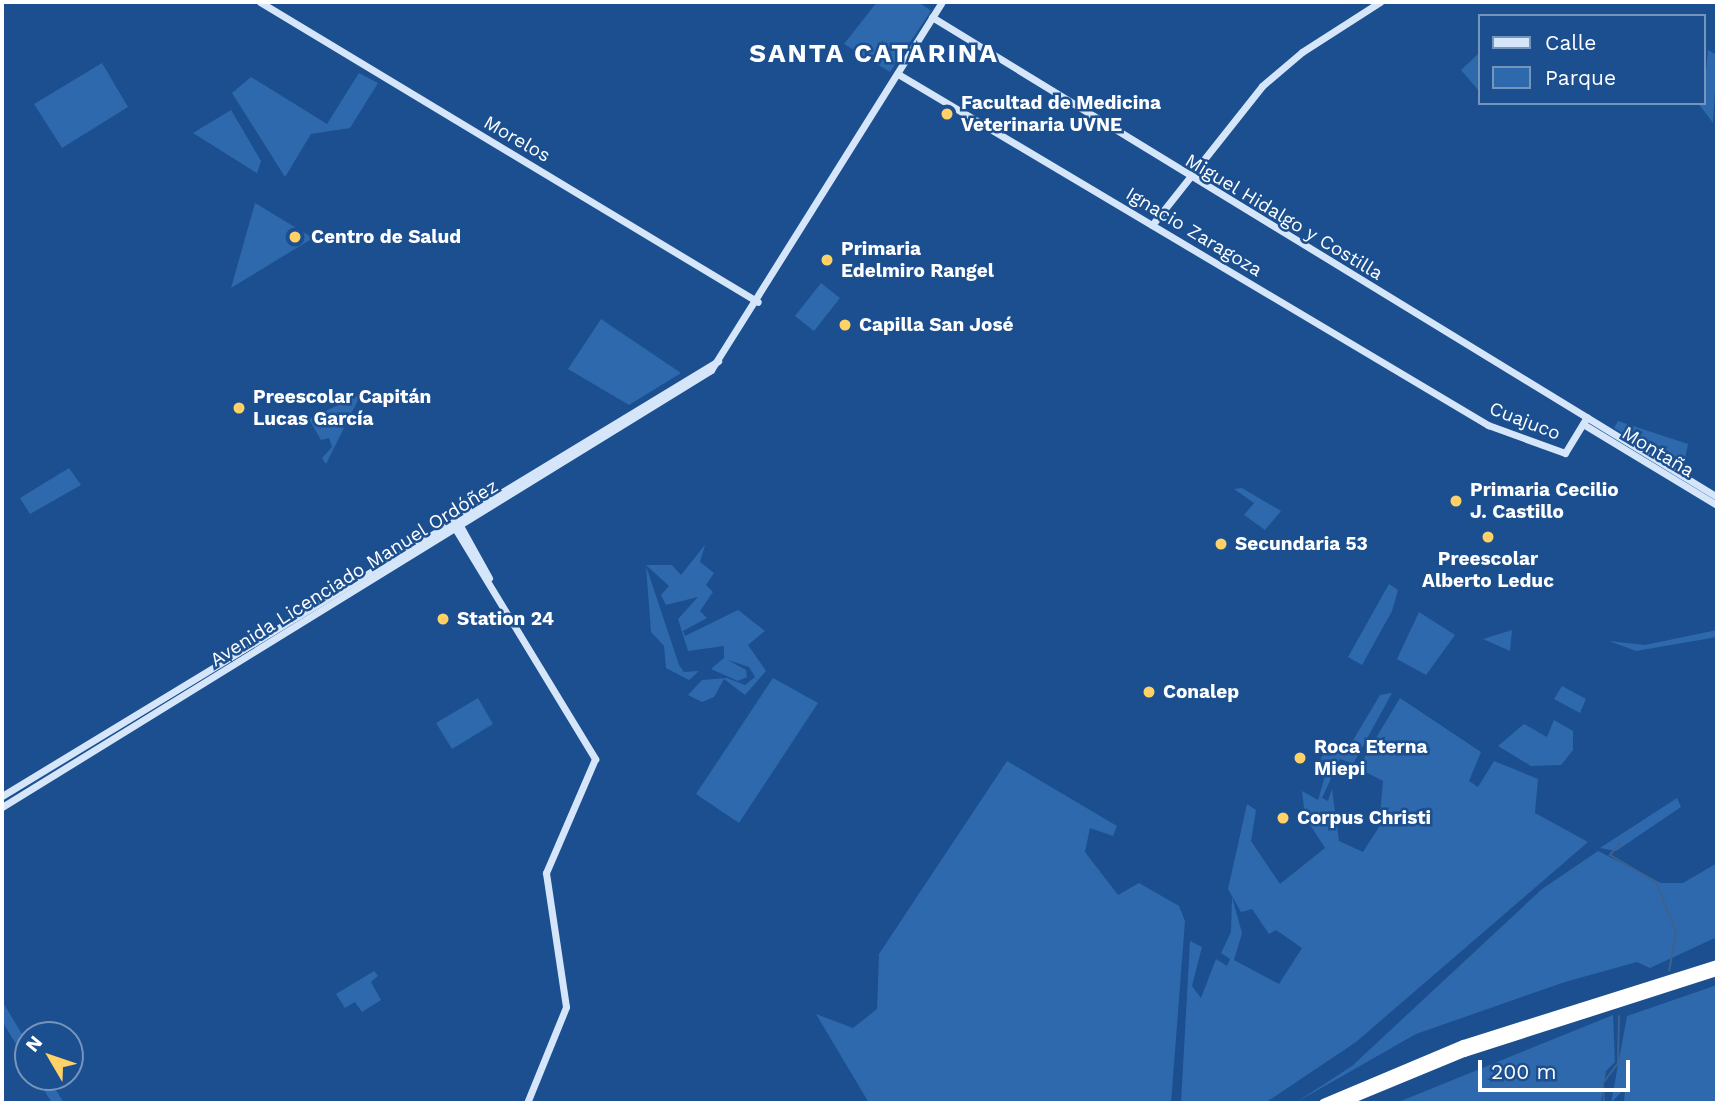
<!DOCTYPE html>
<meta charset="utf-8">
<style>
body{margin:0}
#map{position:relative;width:1719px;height:1105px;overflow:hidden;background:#1b4f8f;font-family:"Work Sans",sans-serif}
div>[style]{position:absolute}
.green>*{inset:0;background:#2e69ad}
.stream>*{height:2px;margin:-1px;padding:0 1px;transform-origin:1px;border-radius:1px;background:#3c6290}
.secondary>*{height:7px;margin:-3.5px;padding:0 3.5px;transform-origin:3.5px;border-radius:3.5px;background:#d6e6fa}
.highway>*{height:9px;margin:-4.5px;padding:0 4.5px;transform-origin:4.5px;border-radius:4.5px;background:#fff}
.dots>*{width:19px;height:19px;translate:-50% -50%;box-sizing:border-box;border:4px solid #1b4f8f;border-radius:50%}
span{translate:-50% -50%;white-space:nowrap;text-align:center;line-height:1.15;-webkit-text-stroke:5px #1b4f8f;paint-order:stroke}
.poi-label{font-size:19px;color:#fff;font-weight:700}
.left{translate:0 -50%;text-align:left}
.street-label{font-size:19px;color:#fff}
.district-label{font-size:26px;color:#fff;font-weight:700;letter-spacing:2px}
.frame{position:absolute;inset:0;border:4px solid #fff;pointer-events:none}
.legend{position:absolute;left:1478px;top:14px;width:228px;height:91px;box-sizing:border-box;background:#1b4f8f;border:2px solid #7695bc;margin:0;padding:9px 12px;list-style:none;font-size:21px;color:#fff}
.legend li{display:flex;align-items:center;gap:14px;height:35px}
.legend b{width:35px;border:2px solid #7695bc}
.north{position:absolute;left:14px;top:1021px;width:70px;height:70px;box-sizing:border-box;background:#1b4f8f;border:2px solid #7695bc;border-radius:50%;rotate:309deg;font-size:19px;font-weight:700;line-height:28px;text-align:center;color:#fff}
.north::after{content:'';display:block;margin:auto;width:24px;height:32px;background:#ffd166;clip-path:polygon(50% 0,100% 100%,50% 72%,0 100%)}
.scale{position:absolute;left:1478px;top:1060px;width:152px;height:32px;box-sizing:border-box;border:4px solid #fff;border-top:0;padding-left:9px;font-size:21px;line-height:24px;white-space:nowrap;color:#fff;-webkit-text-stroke:5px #1b4f8f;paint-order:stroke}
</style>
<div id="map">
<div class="green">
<div style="clip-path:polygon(877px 2px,919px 2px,931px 11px,890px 72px,844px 44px)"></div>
<div style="clip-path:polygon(1708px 50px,1717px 55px,1713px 123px,1698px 103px,1703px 103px)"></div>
<div style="clip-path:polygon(1479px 53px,1479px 91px,1461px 70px)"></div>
<div style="clip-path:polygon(102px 63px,128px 107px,62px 148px,34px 104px)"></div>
<div style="clip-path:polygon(359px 73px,378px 83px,350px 128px,311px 134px,285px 177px,232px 93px,251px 77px,327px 124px)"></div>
<div style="clip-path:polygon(231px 110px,261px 161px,257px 173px,193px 133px)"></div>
<div style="clip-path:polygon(255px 203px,313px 238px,231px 288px)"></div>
<div style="clip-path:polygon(821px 283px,840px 298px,814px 331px,795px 316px)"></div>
<div style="clip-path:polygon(601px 319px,681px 373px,629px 405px,568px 369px)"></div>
<div style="clip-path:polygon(361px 394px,326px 464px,322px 458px,332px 447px,329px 438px,321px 440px,309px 419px)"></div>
<div style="clip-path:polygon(1618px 421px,1688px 444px,1683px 468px,1614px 428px)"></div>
<div style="clip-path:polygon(69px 468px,81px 485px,30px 514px,20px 498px)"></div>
<div style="clip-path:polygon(1242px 488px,1281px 511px,1265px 530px,1244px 515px,1254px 503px,1234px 489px)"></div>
<div style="clip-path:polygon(705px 545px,700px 562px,714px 573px,706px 585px,713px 592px,700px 611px,707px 618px,683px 631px,685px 636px,738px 610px,765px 631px,748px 645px,766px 671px,745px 695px,724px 679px,714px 697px,702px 702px,688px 695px,702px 680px,727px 678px,745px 685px,755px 677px,749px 667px,728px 660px,746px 670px,747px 677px,738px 681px,711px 669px,724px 658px,724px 646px,688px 651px,678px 619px,698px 597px,666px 605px,661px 595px,669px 586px,646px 565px,672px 565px,681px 575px)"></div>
<div style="clip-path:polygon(646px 566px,679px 665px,684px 672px,699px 671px,689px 680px,666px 668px,664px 646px,651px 632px)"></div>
<div style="clip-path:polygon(1389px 584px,1398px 590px,1392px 611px,1362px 665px,1348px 657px)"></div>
<div style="clip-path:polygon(1419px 612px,1455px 635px,1426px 675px,1397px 659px)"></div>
<div style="clip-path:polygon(1512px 630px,1510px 651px,1483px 639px)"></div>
<div style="clip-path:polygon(1717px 630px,1717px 637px,1636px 651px,1609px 641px,1645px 645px)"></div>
<div style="clip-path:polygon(773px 678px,818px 703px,739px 823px,696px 794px)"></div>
<div style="clip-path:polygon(1562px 686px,1586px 699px,1580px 713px,1554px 699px)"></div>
<div style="clip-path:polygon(1392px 693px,1353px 764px,1340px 759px,1322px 798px,1328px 801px,1332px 789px,1339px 841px,1363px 852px,1379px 827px,1383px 781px,1358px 768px,1400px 698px,1481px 752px,1469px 781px,1478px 787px,1494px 761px,1538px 779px,1535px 813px,1588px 842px,1356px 1042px,1265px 1103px,1181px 1103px,1190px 941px,1202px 947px,1192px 986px,1201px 998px,1216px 959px,1227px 966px,1230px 959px,1221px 953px,1231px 932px,1232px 897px,1242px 933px,1234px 960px,1279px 984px,1302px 948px,1276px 930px,1269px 934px,1252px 909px,1241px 912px,1228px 889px,1247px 804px,1256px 810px,1251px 841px,1280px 884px,1325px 848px,1305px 817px,1302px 791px,1318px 800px,1325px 776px,1315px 769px,1324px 753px,1334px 746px,1346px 752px,1380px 695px)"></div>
<div style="clip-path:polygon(478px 698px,493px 724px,452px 749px,436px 723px)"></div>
<div style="clip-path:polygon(1554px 720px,1573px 731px,1573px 750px,1561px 765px,1531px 766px,1498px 746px,1524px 724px,1547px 737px)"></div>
<div style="clip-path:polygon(1007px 761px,1117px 826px,1113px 836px,1090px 828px,1085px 852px,1118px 895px,1139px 883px,1179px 906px,1185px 921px,1171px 1103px,869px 1103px,816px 1014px,853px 1028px,877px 1009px,879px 954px)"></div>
<div style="clip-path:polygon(1677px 798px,1681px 807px,1616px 851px,1600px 848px)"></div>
<div style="clip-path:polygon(1598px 851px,1661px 883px,1683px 883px,1717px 863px,1717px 937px,1650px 968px,1637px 962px,1565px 982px,1416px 1034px,1295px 1103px,1352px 1066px,1542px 889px)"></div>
<div style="clip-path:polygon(374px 971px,378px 976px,371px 982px,381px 1000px,362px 1012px,355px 1002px,345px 1008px,336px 994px)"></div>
<div style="clip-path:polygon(1717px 985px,1717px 1103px,1624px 1103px,1625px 1088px,1611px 1103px,1627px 1016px)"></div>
<div style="clip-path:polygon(2px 1001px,28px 1044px,28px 1064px,2px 1021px)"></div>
<div style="clip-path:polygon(1613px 1015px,1615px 1062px,1606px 1071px,1601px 1103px,1396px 1103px)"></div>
<div style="clip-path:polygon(36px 1077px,48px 1077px,64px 1103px,52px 1103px)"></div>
</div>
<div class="stream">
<div style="left:1620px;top:843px;width:16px;rotate:130deg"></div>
<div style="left:1610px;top:855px;width:53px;rotate:30.4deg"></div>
<div style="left:1656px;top:882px;width:54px;rotate:68.2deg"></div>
<div style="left:1676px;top:932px;width:39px;rotate:100deg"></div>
<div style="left:1604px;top:1103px;width:20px;rotate:-93deg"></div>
<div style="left:1603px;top:1083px;width:25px;rotate:-53deg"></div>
<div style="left:1618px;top:1063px;width:47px;rotate:-88.8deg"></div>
</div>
<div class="secondary">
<div style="left:260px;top:2px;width:581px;rotate:31.07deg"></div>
<div style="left:932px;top:17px;width:920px;rotate:31.44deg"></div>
<div style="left:898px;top:74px;width:687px;rotate:30.75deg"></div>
<div style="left:1488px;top:425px;width:82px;rotate:20deg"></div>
<div style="left:1565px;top:453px;width:42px;rotate:-58.6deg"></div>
<div style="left:1152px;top:225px;width:177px;rotate:-51.6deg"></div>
<div style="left:1262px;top:86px;width:52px;rotate:-40.4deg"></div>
<div style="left:1302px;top:52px;width:93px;rotate:-32.7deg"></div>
<div style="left:1583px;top:424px;width:157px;rotate:31.2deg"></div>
<div style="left:458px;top:522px;width:64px;rotate:61deg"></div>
<div style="left:453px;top:525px;width:274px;rotate:58.7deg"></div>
<div style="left:595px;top:759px;width:124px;rotate:113.3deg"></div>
<div style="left:546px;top:873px;width:135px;rotate:81.5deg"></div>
<div style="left:566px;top:1007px;width:104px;rotate:112.1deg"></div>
<div style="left:2px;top:796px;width:838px;rotate:-31.28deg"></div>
<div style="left:2px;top:807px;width:833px;rotate:-31.65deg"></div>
<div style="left:711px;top:370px;width:434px;rotate:-57.9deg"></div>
</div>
<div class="highway">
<div style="left:1323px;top:1103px;width:152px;rotate:-22.9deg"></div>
<div style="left:1463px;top:1044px;width:266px;rotate:-17.5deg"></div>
<div style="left:1340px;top:1103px;width:134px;rotate:-22.4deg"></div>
<div style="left:1464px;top:1052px;width:266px;rotate:-17.8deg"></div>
</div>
<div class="dots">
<div style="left:947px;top:114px;background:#ffd166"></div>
<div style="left:295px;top:237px;background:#ffd166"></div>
<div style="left:827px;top:260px;background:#ffd166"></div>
<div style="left:845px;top:325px;background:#ffd166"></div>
<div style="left:239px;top:408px;background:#ffd166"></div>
<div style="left:1456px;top:501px;background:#ffd166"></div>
<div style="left:1488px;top:537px;background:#ffd166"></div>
<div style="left:1221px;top:544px;background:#ffd166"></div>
<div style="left:443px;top:619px;background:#ffd166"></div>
<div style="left:1149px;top:692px;background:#ffd166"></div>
<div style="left:1300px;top:758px;background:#ffd166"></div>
<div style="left:1283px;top:818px;background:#ffd166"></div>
</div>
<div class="poi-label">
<span class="left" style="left:961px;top:114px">Facultad de Medicina<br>Veterinaria UVNE</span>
<span class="left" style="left:311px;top:237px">Centro de Salud</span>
<span class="left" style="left:841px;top:260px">Primaria<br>Edelmiro Rangel</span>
<span class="left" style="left:859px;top:325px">Capilla San José</span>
<span class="left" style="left:253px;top:408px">Preescolar Capitán<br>Lucas García</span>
<span class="left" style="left:1470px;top:501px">Primaria Cecilio<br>J. Castillo</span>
<span class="left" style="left:1235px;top:544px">Secundaria 53</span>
<span style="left:1488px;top:570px">Preescolar<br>Alberto Leduc</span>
<span class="left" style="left:457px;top:619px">Station 24</span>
<span class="left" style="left:1163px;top:692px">Conalep</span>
<span class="left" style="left:1314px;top:758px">Roca Eterna<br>Miepi</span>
<span class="left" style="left:1297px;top:818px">Corpus Christi</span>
</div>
<div class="street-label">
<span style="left:517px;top:139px;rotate:30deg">Morelos</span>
<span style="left:1284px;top:217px;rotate:31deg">Miguel Hidalgo y Costilla</span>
<span style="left:1194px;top:232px;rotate:31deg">Ignacio Zaragoza</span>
<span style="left:1525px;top:421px;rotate:21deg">Cuajuco</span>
<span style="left:1658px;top:452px;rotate:31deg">Montaña</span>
<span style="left:354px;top:573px;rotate:-32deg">Avenida Licenciado Manuel Ordóñez</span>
</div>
<div class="district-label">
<span style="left:874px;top:54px">SANTA CATARINA</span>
</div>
<div class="frame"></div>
<ul class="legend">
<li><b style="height:9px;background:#d6e6fa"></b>Calle</li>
<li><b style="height:19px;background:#2e69ad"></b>Parque</li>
</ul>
<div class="north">N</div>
<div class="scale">200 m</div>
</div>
